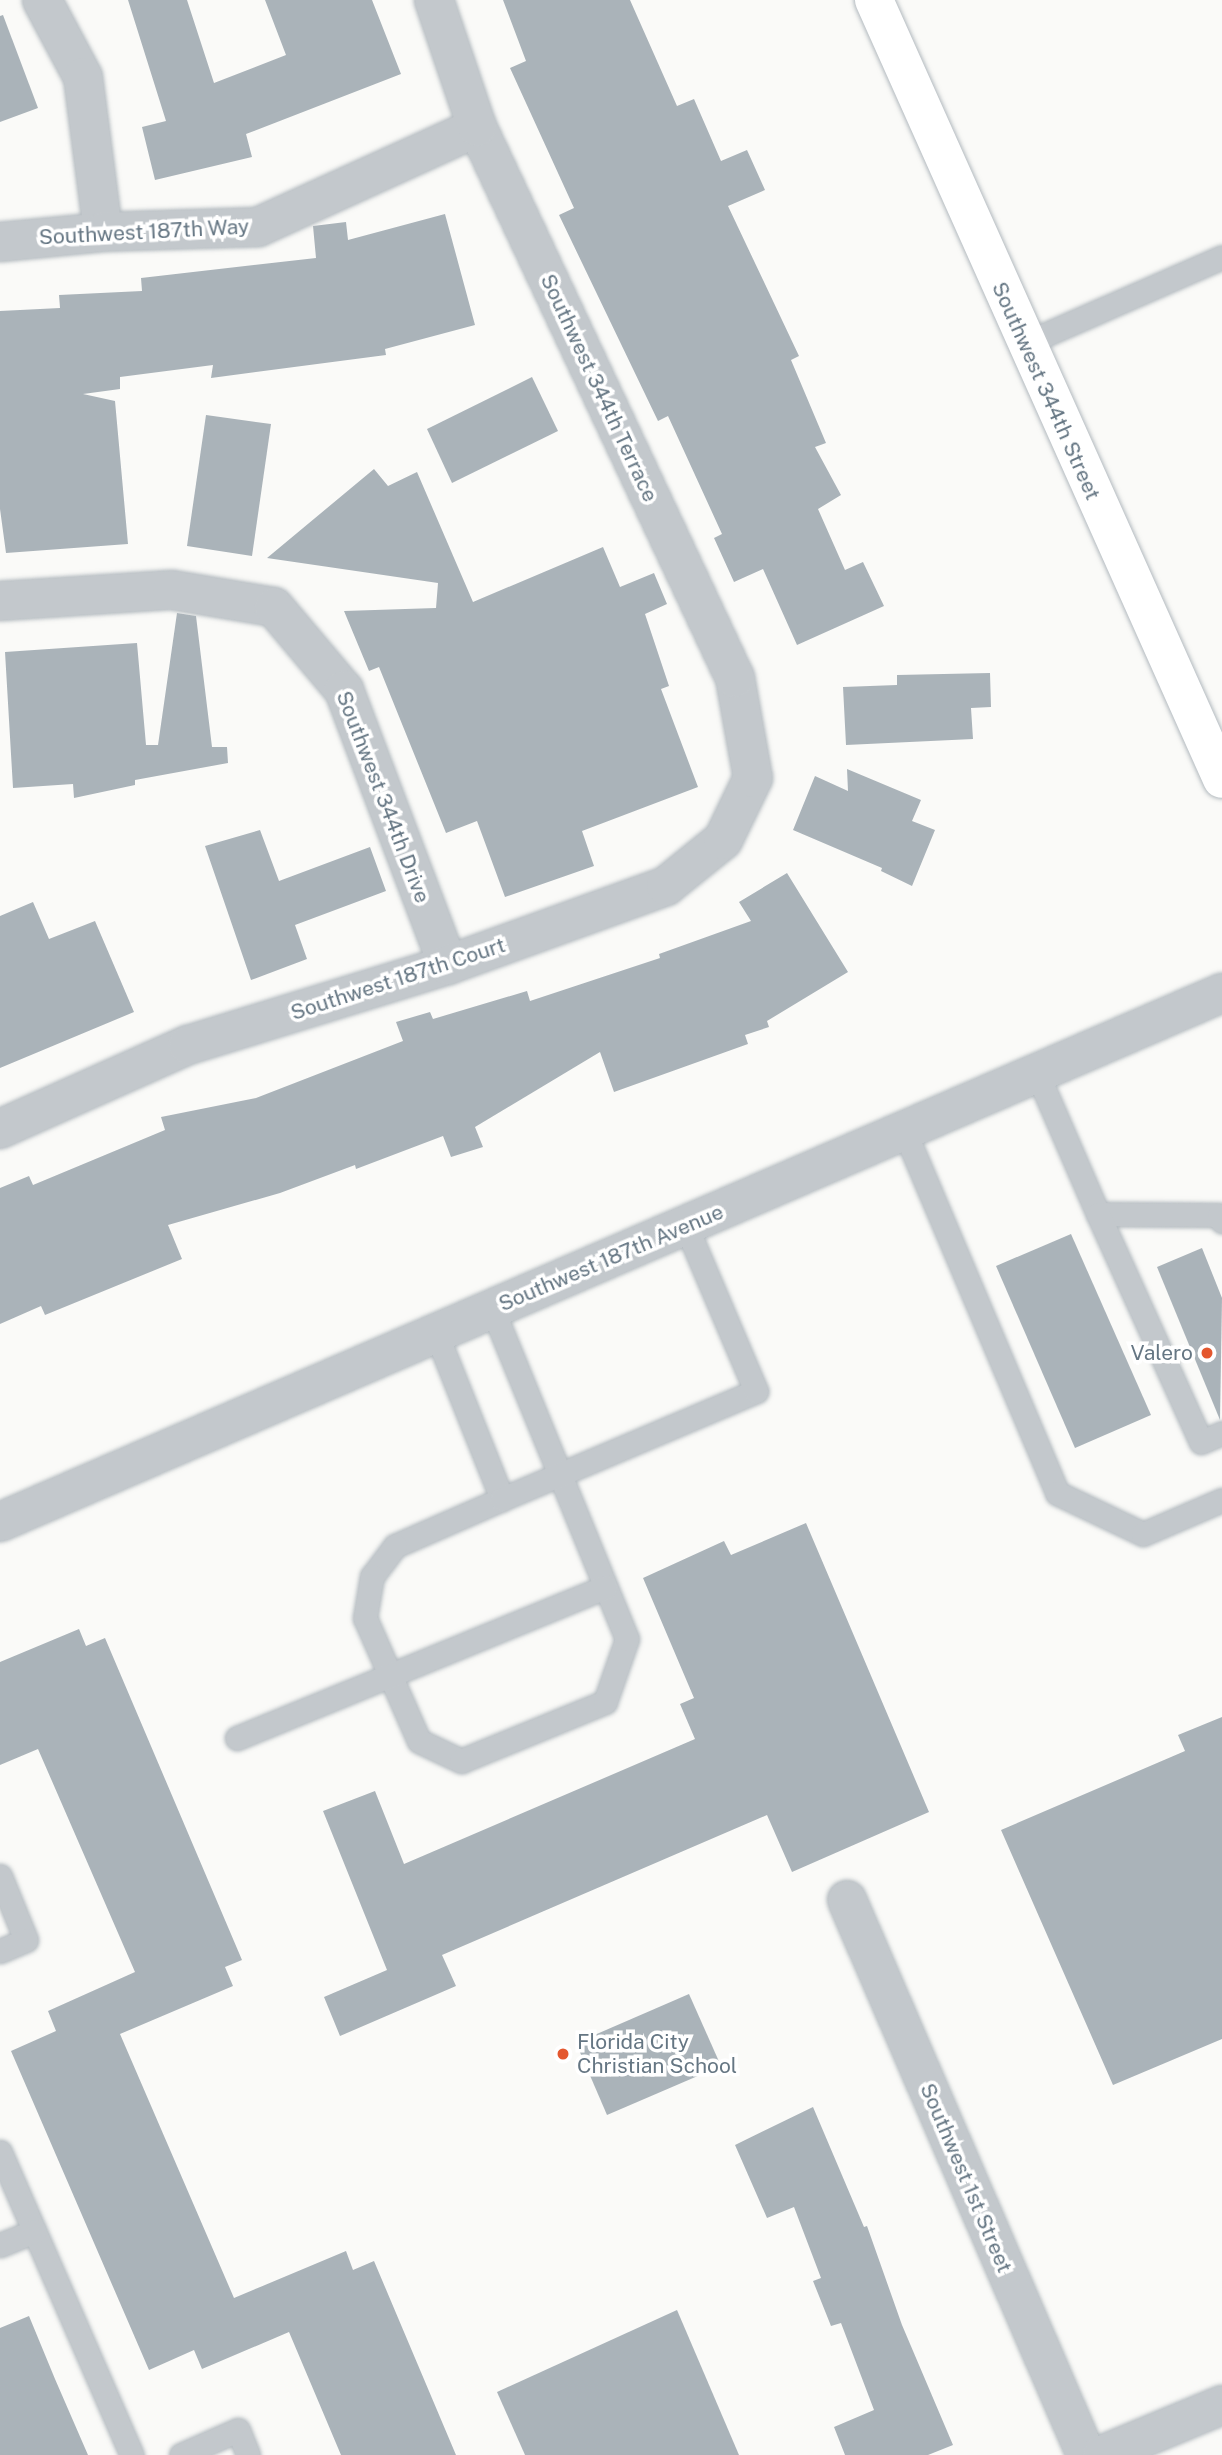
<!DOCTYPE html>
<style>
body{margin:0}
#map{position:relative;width:1222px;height:2455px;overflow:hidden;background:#fafaf8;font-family:"Public Sans",sans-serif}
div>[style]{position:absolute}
.building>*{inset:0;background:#aab3b9}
.roads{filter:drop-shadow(0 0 2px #b3babf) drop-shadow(0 0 2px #b3babf)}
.service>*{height:23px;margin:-11.5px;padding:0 11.5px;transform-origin:11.5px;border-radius:11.5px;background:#c3c8cc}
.minor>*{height:38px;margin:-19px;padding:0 19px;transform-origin:19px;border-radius:19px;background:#c3c8cc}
.tertiary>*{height:38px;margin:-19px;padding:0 19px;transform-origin:19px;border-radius:19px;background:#c3c8cc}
.secondary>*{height:38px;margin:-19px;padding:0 19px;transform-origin:19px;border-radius:19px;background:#fff}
.dots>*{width:19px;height:19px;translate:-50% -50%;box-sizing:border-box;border:4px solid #fff;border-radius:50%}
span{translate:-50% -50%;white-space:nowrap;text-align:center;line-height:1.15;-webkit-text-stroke:7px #fff;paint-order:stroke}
.street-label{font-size:21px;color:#657683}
.poi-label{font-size:21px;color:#657683}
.right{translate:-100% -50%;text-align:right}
.left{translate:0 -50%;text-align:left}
</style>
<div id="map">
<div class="building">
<div style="clip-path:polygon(128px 0,187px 0,214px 83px,286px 55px,265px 0,372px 0,401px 74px,246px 134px,252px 157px,155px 180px,142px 127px,166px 121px)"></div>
<div style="clip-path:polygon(503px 0,630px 0,677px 106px,694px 99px,721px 161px,747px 150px,765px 190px,728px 206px,799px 356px,791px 360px,826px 443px,815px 447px,841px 495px,818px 509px,845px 570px,863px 562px,884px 606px,797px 645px,763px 569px,734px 582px,714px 538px,722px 534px,668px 416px,658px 421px,559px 215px,574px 208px,510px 68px,526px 61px)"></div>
<div style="clip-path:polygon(3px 15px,38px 108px,0 122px,0 16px)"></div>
<div style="clip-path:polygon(445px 214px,475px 325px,385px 349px,386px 355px,211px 378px,213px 365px,120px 377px,120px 389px,83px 394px,115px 401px,128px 544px,6px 553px,0 509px,0 311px,60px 308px,59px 295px,142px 291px,141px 278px,316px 258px,313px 226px,346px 222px,348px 240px)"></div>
<div style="clip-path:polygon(532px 377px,558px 431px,452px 483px,427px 429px)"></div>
<div style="clip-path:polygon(206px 415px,271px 424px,252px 556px,187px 546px)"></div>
<div style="clip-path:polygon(374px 469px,388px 486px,417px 472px,473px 602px,603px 547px,620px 587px,654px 573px,667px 604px,645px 614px,669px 686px,661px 689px,698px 787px,582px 831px,594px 866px,505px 897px,477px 821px,446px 833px,379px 667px,369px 671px,344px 611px,436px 608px,438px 583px,267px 558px)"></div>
<div style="clip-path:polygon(177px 613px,196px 616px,212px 747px,227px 747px,228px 763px,135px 780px,135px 785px,74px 798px,73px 784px,13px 788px,5px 652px,137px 643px,146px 745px,158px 745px)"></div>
<div style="clip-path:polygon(990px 673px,991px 707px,971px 708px,973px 739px,846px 745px,843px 687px,897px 685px,897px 675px)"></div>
<div style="clip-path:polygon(847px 769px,921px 800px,912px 821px,935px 830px,912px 886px,881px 871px,882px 868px,793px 830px,815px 776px,848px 791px)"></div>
<div style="clip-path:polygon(260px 830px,279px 881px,370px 847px,386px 891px,295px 925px,307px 959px,251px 980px,205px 846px)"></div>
<div style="clip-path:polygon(787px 873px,848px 972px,767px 1021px,769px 1027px,745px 1035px,748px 1044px,614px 1092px,600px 1052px,475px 1127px,483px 1147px,451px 1157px,443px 1136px,356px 1169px,355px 1165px,280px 1193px,168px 1225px,182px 1259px,45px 1315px,41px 1306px,0 1324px,0 1188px,29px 1176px,33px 1185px,165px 1130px,161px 1117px,256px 1098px,403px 1041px,396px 1022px,430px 1012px,433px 1019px,527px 991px,530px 1001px,660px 958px,659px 954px,751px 921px,739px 902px)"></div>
<div style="clip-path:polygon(33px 902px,49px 939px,95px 921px,134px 1012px,0 1068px,0 916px)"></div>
<div style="clip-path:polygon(1071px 1234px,1151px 1415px,1075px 1448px,996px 1266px)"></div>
<div style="clip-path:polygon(1202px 1248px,1222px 1298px,1220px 1420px,1157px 1267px)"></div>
<div style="clip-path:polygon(806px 1523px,929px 1812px,792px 1872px,767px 1815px,442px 1955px,456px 1986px,340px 2036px,324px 1997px,387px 1970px,323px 1811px,375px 1791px,404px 1864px,695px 1739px,680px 1704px,694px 1698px,643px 1578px,724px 1541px,731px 1555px)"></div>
<div style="clip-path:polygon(79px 1629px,86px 1646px,105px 1638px,242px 1960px,225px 1967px,233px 1986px,120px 2034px,234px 2298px,346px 2251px,353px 2270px,374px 2261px,456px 2455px,341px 2455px,289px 2332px,202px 2369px,194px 2350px,149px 2370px,11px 2051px,56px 2031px,48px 2011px,135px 1972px,38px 1749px,0 1765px,0 1662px)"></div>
<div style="clip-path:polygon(1222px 1717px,1222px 2039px,1113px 2085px,1001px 1830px,1185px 1751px,1178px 1735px)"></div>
<div style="clip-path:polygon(689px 1994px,721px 2066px,607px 2115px,576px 2043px)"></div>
<div style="clip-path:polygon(813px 2107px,864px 2227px,867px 2226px,902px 2325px,953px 2445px,928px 2455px,845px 2455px,834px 2427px,874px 2410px,841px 2323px,831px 2326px,813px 2281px,821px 2278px,794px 2207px,767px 2218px,735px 2145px)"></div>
<div style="clip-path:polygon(677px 2310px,739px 2455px,525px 2455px,497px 2392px)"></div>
<div style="clip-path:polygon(29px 2316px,55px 2379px,88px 2455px,0 2455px,0 2328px)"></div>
</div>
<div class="roads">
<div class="service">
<div style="left:1024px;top:344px;width:216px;rotate:-23.7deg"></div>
<div style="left:1037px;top:1073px;width:154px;rotate:66.6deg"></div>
<div style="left:1098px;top:1214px;width:121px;rotate:0.5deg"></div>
<div style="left:1219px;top:1215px;width:7px;rotate:63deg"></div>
<div style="left:904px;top:1130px;width:394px;rotate:67.1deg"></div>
<div style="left:1057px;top:1493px;width:95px;rotate:25.5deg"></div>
<div style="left:1143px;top:1534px;width:86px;rotate:-23.3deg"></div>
<div style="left:1098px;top:1214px;width:250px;rotate:65.7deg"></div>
<div style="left:1201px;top:1442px;width:23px;rotate:-23deg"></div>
<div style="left:436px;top:1333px;width:179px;rotate:68.3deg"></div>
<div style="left:502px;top:1499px;width:117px;rotate:156.3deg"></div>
<div style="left:395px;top:1546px;width:38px;rotate:127deg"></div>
<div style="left:372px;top:1576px;width:43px;rotate:99.5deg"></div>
<div style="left:365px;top:1618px;width:134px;rotate:66.3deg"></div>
<div style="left:419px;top:1741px;width:47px;rotate:25.5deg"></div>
<div style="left:461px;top:1761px;width:156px;rotate:-22.3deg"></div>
<div style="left:605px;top:1702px;width:67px;rotate:-70.8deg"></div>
<div style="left:627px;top:1639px;width:357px;rotate:-112.2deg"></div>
<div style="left:502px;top:1499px;width:276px;rotate:-23deg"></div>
<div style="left:756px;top:1391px;width:179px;rotate:-113deg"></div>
<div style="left:237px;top:1738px;width:398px;rotate:-22.3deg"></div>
<div style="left:0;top:1876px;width:69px;rotate:67.9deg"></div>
<div style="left:26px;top:1940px;width:28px;rotate:157deg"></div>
<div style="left:0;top:2152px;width:331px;rotate:66.5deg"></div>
<div style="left:0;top:2245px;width:37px;rotate:-22deg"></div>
<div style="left:181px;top:2455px;width:62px;rotate:-23.7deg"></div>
<div style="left:238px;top:2430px;width:27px;rotate:68deg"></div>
</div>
<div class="minor">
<div style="left:42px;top:0;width:87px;rotate:62deg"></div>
<div style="left:83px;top:77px;width:156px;rotate:82.6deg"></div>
<div style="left:0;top:242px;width:103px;rotate:-5.5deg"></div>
<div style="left:103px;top:232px;width:155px;rotate:-1.8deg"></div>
<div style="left:258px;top:227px;width:241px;rotate:-24.5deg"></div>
<div style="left:0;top:601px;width:172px;rotate:-3.7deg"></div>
<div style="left:172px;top:590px;width:103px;rotate:9.5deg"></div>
<div style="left:274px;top:607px;width:109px;rotate:49.9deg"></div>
<div style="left:344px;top:690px;width:294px;rotate:69.3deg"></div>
<div style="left:0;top:1129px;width:206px;rotate:-24.1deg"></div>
<div style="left:188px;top:1045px;width:272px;rotate:-17.1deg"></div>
<div style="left:448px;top:965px;width:232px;rotate:-19.9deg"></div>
<div style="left:666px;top:886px;width:73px;rotate:-38.9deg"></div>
<div style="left:723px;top:840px;width:69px;rotate:-64.2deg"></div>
<div style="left:753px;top:778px;width:102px;rotate:-100.2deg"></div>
<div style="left:735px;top:678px;width:608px;rotate:-115.09deg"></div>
<div style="left:477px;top:127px;width:134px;rotate:-108.7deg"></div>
<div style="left:847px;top:1900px;width:604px;rotate:66.7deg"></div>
<div style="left:1102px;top:2455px;width:130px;rotate:-22.6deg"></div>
</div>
<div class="tertiary">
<div style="left:0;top:1522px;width:1332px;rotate:-23.41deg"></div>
</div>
<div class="secondary">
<div style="left:874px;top:0;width:853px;rotate:65.93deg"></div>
</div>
</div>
<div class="dots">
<div style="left:1207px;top:1353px;background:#e4572e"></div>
<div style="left:563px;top:2054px;background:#e4572e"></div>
</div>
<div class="street-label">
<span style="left:144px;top:232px;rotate:-3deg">Southwest 187th Way</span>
<span style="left:599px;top:388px;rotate:65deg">Southwest 344th Terrace</span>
<span style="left:1046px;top:391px;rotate:66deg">Southwest 344th Street</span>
<span style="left:383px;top:797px;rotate:69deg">Southwest 344th Drive</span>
<span style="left:398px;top:979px;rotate:-18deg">Southwest 187th Court</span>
<span style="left:611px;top:1258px;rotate:-23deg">Southwest 187th Avenue</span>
<span style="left:966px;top:2178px;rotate:67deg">Southwest 1st Street</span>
</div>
<div class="poi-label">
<span class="right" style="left:1193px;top:1353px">Valero</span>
<span class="left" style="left:577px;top:2054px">Florida City<br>Christian School</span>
</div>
</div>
